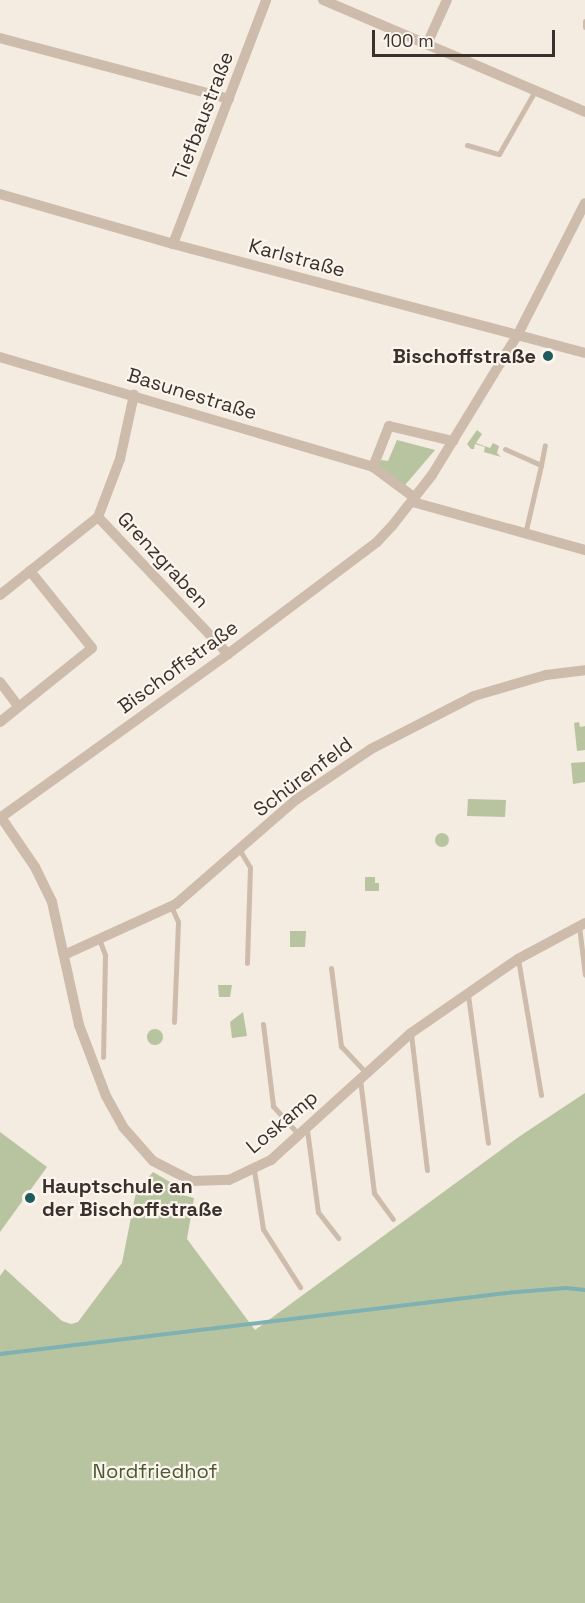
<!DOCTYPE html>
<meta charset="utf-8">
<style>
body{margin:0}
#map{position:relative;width:585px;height:1603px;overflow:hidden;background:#f4ebe1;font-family:"Space Grotesk",sans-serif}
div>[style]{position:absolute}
.green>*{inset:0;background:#b8c4a0}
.round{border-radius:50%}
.stream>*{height:4px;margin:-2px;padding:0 2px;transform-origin:2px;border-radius:2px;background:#7fb0b2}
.service>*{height:5px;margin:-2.5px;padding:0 2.5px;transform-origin:2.5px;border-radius:2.5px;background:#cdbbac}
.minor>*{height:10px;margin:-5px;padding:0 5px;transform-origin:5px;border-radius:5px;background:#cdbbac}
.dots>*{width:16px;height:16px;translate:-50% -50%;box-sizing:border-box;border:3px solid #fbf5ee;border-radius:50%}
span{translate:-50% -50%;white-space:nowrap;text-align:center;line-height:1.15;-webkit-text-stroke:4.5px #fbf5ee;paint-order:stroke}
.street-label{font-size:20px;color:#3b302b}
.poi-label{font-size:20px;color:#3b302b;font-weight:700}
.right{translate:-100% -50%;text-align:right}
.left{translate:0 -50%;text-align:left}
.park-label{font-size:20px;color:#4a5a2e}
.scale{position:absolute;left:372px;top:30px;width:183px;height:27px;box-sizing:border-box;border:3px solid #3b302b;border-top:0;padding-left:8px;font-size:18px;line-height:21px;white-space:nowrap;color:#3b302b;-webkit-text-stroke:4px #fbf5ee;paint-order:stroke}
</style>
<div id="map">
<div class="green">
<div style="clip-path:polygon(477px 430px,482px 434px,476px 443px,490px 448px,493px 443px,499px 446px,497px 453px,501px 457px,484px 452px,485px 447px,475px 444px,474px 449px,471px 449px,467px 444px)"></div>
<div style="clip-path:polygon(397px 440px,435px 450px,405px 485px,378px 466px,381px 460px,388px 461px)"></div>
<div style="clip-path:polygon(579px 722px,580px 727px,585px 726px,585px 750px,577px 751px,574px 723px)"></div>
<div style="clip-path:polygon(585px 762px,585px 782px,573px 784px,571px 763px)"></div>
<div style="clip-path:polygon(468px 799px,506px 800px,505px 817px,467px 816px)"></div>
<div class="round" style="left:435px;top:833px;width:14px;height:14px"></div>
<div style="clip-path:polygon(365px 877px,375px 877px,375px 883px,379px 883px,379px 891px,365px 891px)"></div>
<div style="clip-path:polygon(290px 931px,306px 931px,305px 947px,290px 947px)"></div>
<div style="clip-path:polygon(218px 985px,232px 985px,230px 997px,219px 997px)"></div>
<div style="clip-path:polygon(243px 1012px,247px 1036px,232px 1038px,230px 1022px)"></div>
<div class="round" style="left:147px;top:1029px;width:16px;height:16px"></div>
<div style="clip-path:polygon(585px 1093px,585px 1603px,0 1603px,0 1276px,5px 1269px,62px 1321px,71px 1324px,78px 1322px,122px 1263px,136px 1192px,153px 1172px,177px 1186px,183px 1195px,194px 1198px,187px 1239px,255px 1330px,520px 1136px)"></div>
<div style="clip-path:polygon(0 1132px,47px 1167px,0 1232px)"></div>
</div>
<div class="stream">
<div style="left:0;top:1354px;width:510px;rotate:-6.87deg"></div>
<div style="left:506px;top:1293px;width:60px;rotate:-4.8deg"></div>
<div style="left:566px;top:1288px;width:19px;rotate:6deg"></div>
</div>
<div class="service">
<div style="left:585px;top:21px;width:6px;rotate:90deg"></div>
<div style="left:467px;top:145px;width:33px;rotate:16deg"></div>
<div style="left:499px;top:154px;width:73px;rotate:-60.3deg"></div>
<div style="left:505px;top:449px;width:39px;rotate:24deg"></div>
<div style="left:541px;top:465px;width:20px;rotate:-79deg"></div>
<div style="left:525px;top:534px;width:71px;rotate:-76.9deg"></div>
<div style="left:239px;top:849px;width:21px;rotate:59deg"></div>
<div style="left:250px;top:867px;width:96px;rotate:91.8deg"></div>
<div style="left:171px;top:906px;width:17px;rotate:66deg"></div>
<div style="left:178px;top:922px;width:100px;rotate:92.3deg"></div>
<div style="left:579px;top:926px;width:49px;rotate:83deg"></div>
<div style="left:99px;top:939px;width:17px;rotate:69deg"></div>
<div style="left:105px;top:955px;width:102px;rotate:91.1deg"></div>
<div style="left:518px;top:959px;width:138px;rotate:80.4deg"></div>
<div style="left:331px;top:968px;width:79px;rotate:82.7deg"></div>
<div style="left:341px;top:1046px;width:37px;rotate:47deg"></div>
<div style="left:468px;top:995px;width:149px;rotate:82.3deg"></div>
<div style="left:263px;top:1024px;width:83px;rotate:83deg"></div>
<div style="left:273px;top:1106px;width:39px;rotate:48deg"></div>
<div style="left:411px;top:1034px;width:137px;rotate:83.3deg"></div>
<div style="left:360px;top:1079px;width:115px;rotate:83deg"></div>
<div style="left:374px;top:1193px;width:32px;rotate:54deg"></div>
<div style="left:307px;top:1130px;width:83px;rotate:82.4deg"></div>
<div style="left:318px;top:1212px;width:33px;rotate:52deg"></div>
<div style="left:254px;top:1170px;width:60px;rotate:81.3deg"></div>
<div style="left:263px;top:1229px;width:69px;rotate:57.5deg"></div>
</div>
<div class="minor">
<div style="left:323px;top:0;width:285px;rotate:23.1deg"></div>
<div style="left:0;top:38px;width:237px;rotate:14.9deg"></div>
<div style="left:427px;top:44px;width:48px;rotate:-65.6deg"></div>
<div style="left:0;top:194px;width:180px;rotate:16.1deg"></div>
<div style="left:173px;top:244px;width:426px;rotate:14.8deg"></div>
<div style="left:173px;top:244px;width:261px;rotate:-69.1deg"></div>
<div style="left:0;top:357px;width:389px;rotate:16.4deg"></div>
<div style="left:373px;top:467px;width:52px;rotate:36.4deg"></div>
<div style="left:373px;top:467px;width:44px;rotate:-68.7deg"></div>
<div style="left:389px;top:426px;width:66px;rotate:13.2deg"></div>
<div style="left:413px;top:502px;width:179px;rotate:15.6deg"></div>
<div style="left:98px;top:517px;width:189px;rotate:46.5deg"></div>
<div style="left:0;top:595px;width:125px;rotate:-38.5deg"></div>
<div style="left:98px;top:517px;width:62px;rotate:-69.2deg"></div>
<div style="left:120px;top:459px;width:66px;rotate:-77.7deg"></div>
<div style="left:0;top:682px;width:31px;rotate:53deg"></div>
<div style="left:0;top:722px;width:118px;rotate:-38.8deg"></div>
<div style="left:92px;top:648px;width:99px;rotate:-128.8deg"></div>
<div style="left:1px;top:817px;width:60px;rotate:55.8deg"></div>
<div style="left:35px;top:867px;width:39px;rotate:64deg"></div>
<div style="left:52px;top:902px;width:126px;rotate:77.6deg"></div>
<div style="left:79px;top:1025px;width:76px;rotate:69.2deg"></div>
<div style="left:106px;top:1096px;width:35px;rotate:61deg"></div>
<div style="left:123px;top:1127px;width:45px;rotate:48.6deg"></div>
<div style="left:153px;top:1161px;width:44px;rotate:27.1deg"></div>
<div style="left:192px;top:1181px;width:37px;rotate:-2deg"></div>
<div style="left:229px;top:1180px;width:47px;rotate:-25.5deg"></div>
<div style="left:271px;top:1160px;width:189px;rotate:-42.2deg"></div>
<div style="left:411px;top:1033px;width:130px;rotate:-34.7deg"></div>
<div style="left:518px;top:959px;width:76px;rotate:-28.2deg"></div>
<div style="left:0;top:818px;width:281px;rotate:-35.7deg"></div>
<div style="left:228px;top:654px;width:186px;rotate:-36.9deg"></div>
<div style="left:377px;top:542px;width:22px;rotate:-47deg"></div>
<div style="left:392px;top:526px;width:65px;rotate:-51.9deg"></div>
<div style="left:432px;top:475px;width:163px;rotate:-58.6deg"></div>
<div style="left:517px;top:336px;width:149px;rotate:-62.9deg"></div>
<div style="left:64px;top:955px;width:123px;rotate:-24.5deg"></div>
<div style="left:176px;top:904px;width:160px;rotate:-41deg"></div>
<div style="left:297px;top:799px;width:89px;rotate:-34deg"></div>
<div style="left:371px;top:749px;width:116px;rotate:-27.2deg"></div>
<div style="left:474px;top:696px;width:75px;rotate:-16.3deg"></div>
<div style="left:546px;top:675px;width:39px;rotate:-7deg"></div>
</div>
<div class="dots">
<div style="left:548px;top:356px;background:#1f5a5e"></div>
<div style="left:30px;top:1198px;background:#1f5a5e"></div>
</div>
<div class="street-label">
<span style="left:203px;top:116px;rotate:-69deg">Tiefbaustraße</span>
<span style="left:297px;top:258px;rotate:15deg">Karlstraße</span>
<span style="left:192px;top:394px;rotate:17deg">Basunestraße</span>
<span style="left:163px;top:560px;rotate:47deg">Grenzgraben</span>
<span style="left:178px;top:667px;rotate:-36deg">Bischoffstraße</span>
<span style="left:303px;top:777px;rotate:-37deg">Schürenfeld</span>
<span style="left:282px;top:1122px;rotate:-40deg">Loskamp</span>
</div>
<div class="poi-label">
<span class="right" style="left:536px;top:356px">Bischoffstraße</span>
<span class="left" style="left:42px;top:1198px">Hauptschule an<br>der Bischoffstraße</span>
</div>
<div class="park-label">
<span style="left:155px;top:1471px">Nordfriedhof</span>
</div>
<div class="scale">100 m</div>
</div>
